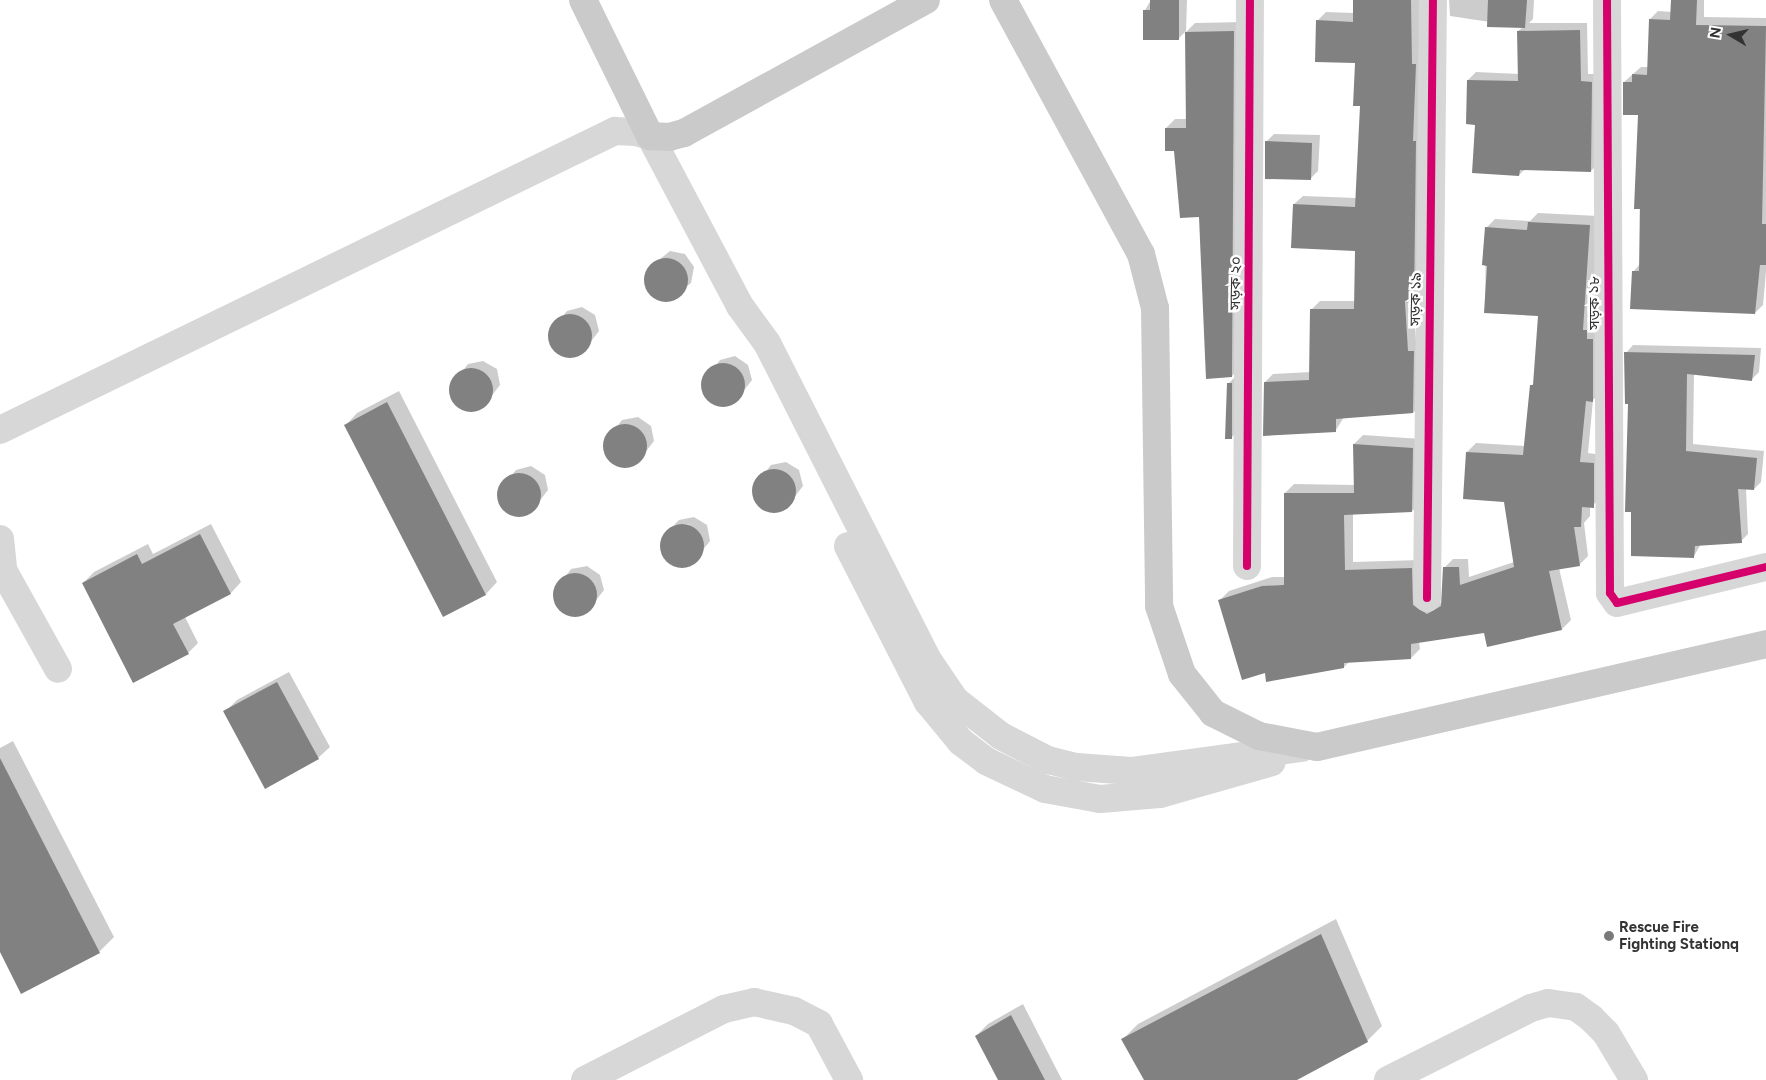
<!DOCTYPE html>
<meta charset="utf-8">
<style>
body{margin:0}
#map{position:relative;width:1766px;height:1080px;overflow:hidden;background:#fff;font-family:Figtree,"Noto Sans Bengali",sans-serif}
div>[style]{position:absolute}
.shadow>*{inset:0;background:#0003}
.building>*{inset:0;background:#818181}
.round{border-radius:50%}
.minor>*{height:28px;margin:-14px;padding:0 14px;transform-origin:14px;border-radius:14px;background:#d7d7d7}
.major>*{height:28px;margin:-14px;padding:0 14px;transform-origin:14px;border-radius:14px;background:#cacaca}
.cycleway>*{height:8px;margin:-4px;padding:0 4px;transform-origin:4px;border-radius:4px;background:#d6006c}
.dots>*{width:14px;height:14px;translate:-50% -50%;box-sizing:border-box;border:2px solid #fff;border-radius:50%}
span{translate:-50% -50%;white-space:nowrap;text-align:center;line-height:1.15;-webkit-text-stroke:5px #fff;paint-order:stroke}
.street-label{font-size:15px;color:#333}
.poi-label{font-size:15px;color:#333;font-weight:700}
.left{translate:0 -50%;text-align:left}
.north{position:absolute;left:1706px;top:10px;width:50px;height:50px;-webkit-text-stroke:4px #fff;paint-order:stroke;rotate:279deg;font-size:14px;font-weight:700;line-height:20px;text-align:center;color:#333}
.north::after{content:'';display:block;margin:auto;width:18px;height:22px;background:#333;clip-path:polygon(50% 0,100% 100%,50% 72%,0 100%)}
</style>
<div id="map">
<div class="shadow">
<div style="clip-path:polygon(1151px 0,1187px 0,1186px 32px,1195px 23px,1243px 22px,1241px 367px,1232px 376px,1200px 216px,1166px 128px,1175px 119px,1187px 119px,1186px 31px,1178px 39px,1145px 10px)"></div>
<div style="clip-path:polygon(1354px 0,1426px 0,1422px 293px,1413px 301px,1421px 405px,1413px 413px,1344px 417px,1336px 430px,1265px 382px,1273px 374px,1311px 372px,1312px 309px,1320px 301px,1356px 301px,1356px 249px,1294px 204px,1303px 196px,1357px 198px,1361px 105px,1357px 62px,1317px 21px,1326px 12px,1354px 13px)"></div>
<div style="clip-path:polygon(1449px 0,1534px 0,1533px 19px,1529px 23px,1587px 23px,1588px 74px,1599px 74px,1598px 163px,1591px 171px,1525px 169px,1519px 175px,1476px 123px,1468px 80px,1476px 72px,1519px 74px,1518px 31px,1523px 27px,1450px 16px)"></div>
<div style="clip-path:polygon(1672px 0,1704px 0,1704px 17px,1766px 18px,1766px 272px,1763px 305px,1755px 313px,1633px 272px,1640px 264px,1639px 114px,1624px 82px,1641px 67px,1649px 67px,1650px 19px,1658px 11px,1672px 12px)"></div>
<div style="clip-path:polygon(1274px 134px,1320px 135px,1318px 171px,1310px 179px,1266px 142px)"></div>
<div style="clip-path:polygon(1538px 213px,1598px 216px,1592px 321px,1596px 322px,1602px 391px,1593px 400px,1588px 453px,1602px 455px,1602px 498px,1590px 507px,1590px 516px,1584px 523px,1588px 556px,1579px 565px,1559px 568px,1571px 620px,1562px 629px,1485px 632px,1419px 642px,1420px 649px,1411px 658px,1350px 661px,1344px 667px,1266px 672px,1220px 600px,1229px 591px,1272px 577px,1285px 577px,1285px 493px,1294px 484px,1355px 485px,1354px 444px,1363px 435px,1421px 439px,1421px 502px,1412px 511px,1353px 513px,1353px 562px,1420px 560px,1437px 605px,1442px 602px,1444px 568px,1453px 559px,1468px 559px,1469px 577px,1514px 562px,1505px 501px,1464px 498px,1467px 452px,1476px 443px,1525px 446px,1531px 386px,1535px 382px,1540px 314px,1485px 312px,1486px 228px,1495px 219px,1530px 221px)"></div>
<div style="clip-path:polygon(670px 251px,685px 254px,694px 267px,691px 283px,670px 300px,655px 298px,645px 285px,648px 269px)"></div>
<div style="clip-path:polygon(582px 307px,595px 315px,599px 331px,582px 353px,567px 356px,553px 348px,550px 332px,567px 311px)"></div>
<div style="clip-path:polygon(1633px 345px,1761px 348px,1759px 372px,1752px 379px,1694px 374px,1693px 444px,1764px 451px,1761px 482px,1754px 489px,1746px 488px,1748px 534px,1741px 541px,1701px 544px,1694px 556px,1629px 403px,1626px 353px)"></div>
<div style="clip-path:polygon(735px 356px,748px 365px,752px 380px,735px 402px,720px 405px,706px 397px,703px 382px,720px 360px)"></div>
<div style="clip-path:polygon(483px 361px,497px 369px,500px 385px,483px 407px,468px 410px,454px 401px,451px 386px,468px 364px)"></div>
<div style="clip-path:polygon(1236px 376px,1239px 430px,1232px 437px,1228px 384px)"></div>
<div style="clip-path:polygon(399px 391px,497px 582px,486px 594px,444px 615px,346px 425px,357px 413px)"></div>
<div style="clip-path:polygon(638px 417px,651px 426px,654px 441px,637px 463px,622px 466px,609px 458px,605px 442px,622px 420px)"></div>
<div style="clip-path:polygon(786px 462px,799px 470px,803px 486px,786px 508px,771px 511px,757px 502px,754px 487px,771px 465px)"></div>
<div style="clip-path:polygon(531px 466px,545px 475px,548px 490px,531px 512px,516px 515px,502px 507px,499px 491px,516px 470px)"></div>
<div style="clip-path:polygon(694px 517px,707px 525px,710px 541px,693px 562px,678px 566px,665px 557px,662px 542px,672px 527px,692px 524px,674px 525px,679px 520px)"></div>
<div style="clip-path:polygon(211px 524px,241px 582px,231px 593px,185px 617px,198px 643px,188px 653px,83px 583px,94px 572px,148px 544px,153px 554px)"></div>
<div style="clip-path:polygon(587px 566px,600px 575px,604px 590px,587px 612px,571px 615px,558px 607px,555px 591px,571px 569px)"></div>
<div style="clip-path:polygon(289px 672px,330px 747px,318px 758px,225px 712px,237px 700px)"></div>
<div style="clip-path:polygon(13px 741px,114px 937px,99px 952px,0 949px,0 748px)"></div>
<div style="clip-path:polygon(1336px 919px,1382px 1026px,1367px 1041px,1294px 1080px,1145px 1080px,1123px 1039px,1138px 1024px)"></div>
<div style="clip-path:polygon(1023px 1004px,1062px 1080px,999px 1080px,976px 1036px,988px 1024px)"></div>
</div>
<div class="building">
<div style="clip-path:polygon(1150px 0,1179px 0,1179px 40px,1143px 40px,1143px 10px,1150px 10px)"></div>
<div style="clip-path:polygon(1353px 0,1411px 0,1412px 64px,1416px 64px,1413px 141px,1416px 141px,1414px 303px,1405px 302px,1408px 351px,1414px 351px,1413px 413px,1336px 419px,1336px 432px,1263px 436px,1264px 382px,1309px 380px,1310px 309px,1354px 309px,1355px 251px,1291px 248px,1293px 204px,1355px 207px,1360px 106px,1353px 106px,1355px 63px,1315px 62px,1316px 20px,1353px 22px)"></div>
<div style="clip-path:polygon(1488px 0,1527px 0,1525px 28px,1487px 27px)"></div>
<div style="clip-path:polygon(1671px 0,1697px 0,1696px 25px,1766px 26px,1762px 224px,1766px 224px,1766px 265px,1760px 265px,1755px 314px,1630px 309px,1632px 271px,1639px 271px,1640px 209px,1634px 209px,1638px 115px,1623px 115px,1623px 82px,1632px 82px,1632px 74px,1647px 75px,1649px 19px,1670px 20px)"></div>
<div style="clip-path:polygon(1580px 30px,1581px 81px,1592px 82px,1591px 172px,1520px 170px,1519px 176px,1472px 173px,1475px 125px,1466px 124px,1467px 80px,1518px 81px,1517px 31px)"></div>
<div style="clip-path:polygon(1234px 31px,1232px 377px,1206px 379px,1199px 217px,1180px 218px,1174px 151px,1165px 151px,1165px 128px,1186px 128px,1185px 32px)"></div>
<div style="clip-path:polygon(1265px 141px,1312px 143px,1311px 180px,1265px 179px)"></div>
<div style="clip-path:polygon(1528px 222px,1590px 225px,1583px 330px,1587px 330px,1587px 339px,1593px 339px,1593px 402px,1586px 401px,1580px 462px,1594px 463px,1594px 508px,1582px 507px,1581px 527px,1574px 527px,1580px 566px,1549px 571px,1562px 630px,1487px 647px,1484px 633px,1411px 644px,1411px 659px,1344px 663px,1344px 668px,1266px 682px,1265px 673px,1242px 680px,1218px 600px,1262px 586px,1284px 585px,1284px 493px,1354px 493px,1353px 444px,1413px 448px,1412px 512px,1344px 515px,1345px 570px,1412px 568px,1413px 605px,1427px 614px,1441px 606px,1443px 567px,1459px 567px,1460px 585px,1514px 567px,1504px 502px,1463px 499px,1466px 452px,1523px 455px,1530px 385px,1533px 385px,1538px 316px,1484px 313px,1487px 266px,1482px 265px,1485px 227px,1527px 230px)"></div>
<div class="round" style="left:644px;top:258px;width:44px;height:44px"></div>
<div class="round" style="left:548px;top:314px;width:44px;height:44px"></div>
<div style="clip-path:polygon(1624px 352px,1755px 355px,1752px 381px,1687px 374px,1686px 451px,1757px 458px,1754px 490px,1738px 489px,1742px 543px,1695px 546px,1694px 558px,1631px 556px,1631px 512px,1625px 512px,1628px 404px,1625px 404px)"></div>
<div class="round" style="left:701px;top:363px;width:44px;height:44px"></div>
<div class="round" style="left:449px;top:368px;width:44px;height:44px"></div>
<div style="clip-path:polygon(1227px 383px,1232px 383px,1232px 439px,1225px 439px)"></div>
<div style="clip-path:polygon(387px 402px,486px 595px,443px 617px,344px 425px)"></div>
<div class="round" style="left:603px;top:424px;width:44px;height:44px"></div>
<div class="round" style="left:752px;top:469px;width:44px;height:44px"></div>
<div class="round" style="left:497px;top:473px;width:44px;height:44px"></div>
<div class="round" style="left:660px;top:524px;width:44px;height:44px"></div>
<div style="clip-path:polygon(200px 534px,231px 594px,173px 624px,189px 654px,133px 683px,82px 583px,137px 554px,142px 564px)"></div>
<div class="round" style="left:553px;top:573px;width:44px;height:44px"></div>
<div style="clip-path:polygon(277px 682px,319px 759px,265px 789px,223px 711px)"></div>
<div style="clip-path:polygon(0 758px,100px 953px,21px 994px,0 952px)"></div>
<div style="clip-path:polygon(1321px 934px,1368px 1042px,1297px 1080px,1144px 1080px,1121px 1039px)"></div>
<div style="clip-path:polygon(1011px 1015px,1045px 1080px,998px 1080px,975px 1036px)"></div>
</div>
<div class="minor">
<div style="left:1607px;top:0;width:593px;rotate:89.71deg"></div>
<div style="left:1610px;top:593px;width:12px;rotate:55deg"></div>
<div style="left:1617px;top:603px;width:153px;rotate:-13.6deg"></div>
<div style="left:0;top:430px;width:684px;rotate:-25.93deg"></div>
<div style="left:615px;top:131px;width:21px;rotate:3deg"></div>
<div style="left:636px;top:132px;width:15px;rotate:16deg"></div>
<div style="left:650px;top:136px;width:192px;rotate:62.1deg"></div>
<div style="left:740px;top:306px;width:46px;rotate:53.9deg"></div>
<div style="left:767px;top:343px;width:352px;rotate:63.1deg"></div>
<div style="left:926px;top:657px;width:52px;rotate:56deg"></div>
<div style="left:955px;top:700px;width:58px;rotate:38deg"></div>
<div style="left:1001px;top:736px;width:53px;rotate:27.1deg"></div>
<div style="left:1048px;top:760px;width:30px;rotate:14deg"></div>
<div style="left:1077px;top:767px;width:54px;rotate:4.2deg"></div>
<div style="left:1131px;top:771px;width:172px;rotate:-7.7deg"></div>
<div style="left:0;top:539px;width:31px;rotate:84deg"></div>
<div style="left:3px;top:570px;width:113px;rotate:60.9deg"></div>
<div style="left:848px;top:546px;width:175px;rotate:62.9deg"></div>
<div style="left:928px;top:702px;width:52px;rotate:50.5deg"></div>
<div style="left:961px;top:742px;width:31px;rotate:37deg"></div>
<div style="left:986px;top:761px;width:65px;rotate:25.4deg"></div>
<div style="left:1045px;top:789px;width:56px;rotate:10.3deg"></div>
<div style="left:1100px;top:799px;width:60px;rotate:-4.8deg"></div>
<div style="left:1160px;top:794px;width:116px;rotate:-15.9deg"></div>
<div style="left:1247px;top:566px;width:566px;rotate:-89.7deg"></div>
<div style="left:1427px;top:598px;width:598px;rotate:-89.43deg"></div>
<div style="left:585px;top:1080px;width:156px;rotate:-27.1deg"></div>
<div style="left:724px;top:1009px;width:31px;rotate:-13deg"></div>
<div style="left:754px;top:1002px;width:41px;rotate:12.7deg"></div>
<div style="left:794px;top:1011px;width:28px;rotate:27deg"></div>
<div style="left:819px;top:1024px;width:64px;rotate:61.8deg"></div>
<div style="left:1388px;top:1080px;width:160px;rotate:-26.7deg"></div>
<div style="left:1531px;top:1008px;width:18px;rotate:-16deg"></div>
<div style="left:1548px;top:1003px;width:28px;rotate:8deg"></div>
<div style="left:1576px;top:1007px;width:19px;rotate:36deg"></div>
<div style="left:1591px;top:1018px;width:21px;rotate:45deg"></div>
<div style="left:1606px;top:1033px;width:55px;rotate:59.2deg"></div>
</div>
<div class="major">
<div style="left:583px;top:0;width:152px;rotate:63.8deg"></div>
<div style="left:650px;top:136px;width:19px;rotate:3deg"></div>
<div style="left:669px;top:137px;width:16px;rotate:-15deg"></div>
<div style="left:684px;top:133px;width:276px;rotate:-28.8deg"></div>
<div style="left:1003px;top:0;width:289px;rotate:61.5deg"></div>
<div style="left:1141px;top:254px;width:56px;rotate:75.5deg"></div>
<div style="left:1155px;top:308px;width:298px;rotate:89.2deg"></div>
<div style="left:1159px;top:606px;width:72px;rotate:71.3deg"></div>
<div style="left:1182px;top:674px;width:50px;rotate:51.5deg"></div>
<div style="left:1213px;top:713px;width:51px;rotate:26.6deg"></div>
<div style="left:1259px;top:736px;width:59px;rotate:10.7deg"></div>
<div style="left:1317px;top:747px;width:461px;rotate:-12.9deg"></div>
</div>
<div class="cycleway">
<div style="left:1607px;top:0;width:593px;rotate:89.71deg"></div>
<div style="left:1610px;top:593px;width:12px;rotate:55deg"></div>
<div style="left:1617px;top:603px;width:153px;rotate:-13.6deg"></div>
<div style="left:1247px;top:566px;width:566px;rotate:-89.7deg"></div>
<div style="left:1427px;top:598px;width:598px;rotate:-89.43deg"></div>
</div>
<div class="dots">
<div style="left:1609px;top:936px;background:#7a7a7a"></div>
</div>
<div class="street-label">
<span style="left:1236px;top:283px;rotate:-89deg">সড়ক ২০</span>
<span style="left:1416px;top:299px;rotate:-89deg">সড়ক ১৯</span>
<span style="left:1595px;top:303px;rotate:-90deg">সড়ক ১৮</span>
</div>
<div class="poi-label">
<span class="left" style="left:1619px;top:936px">Rescue Fire<br>Fighting Stationq</span>
</div>
<div class="north">N</div>
</div>
